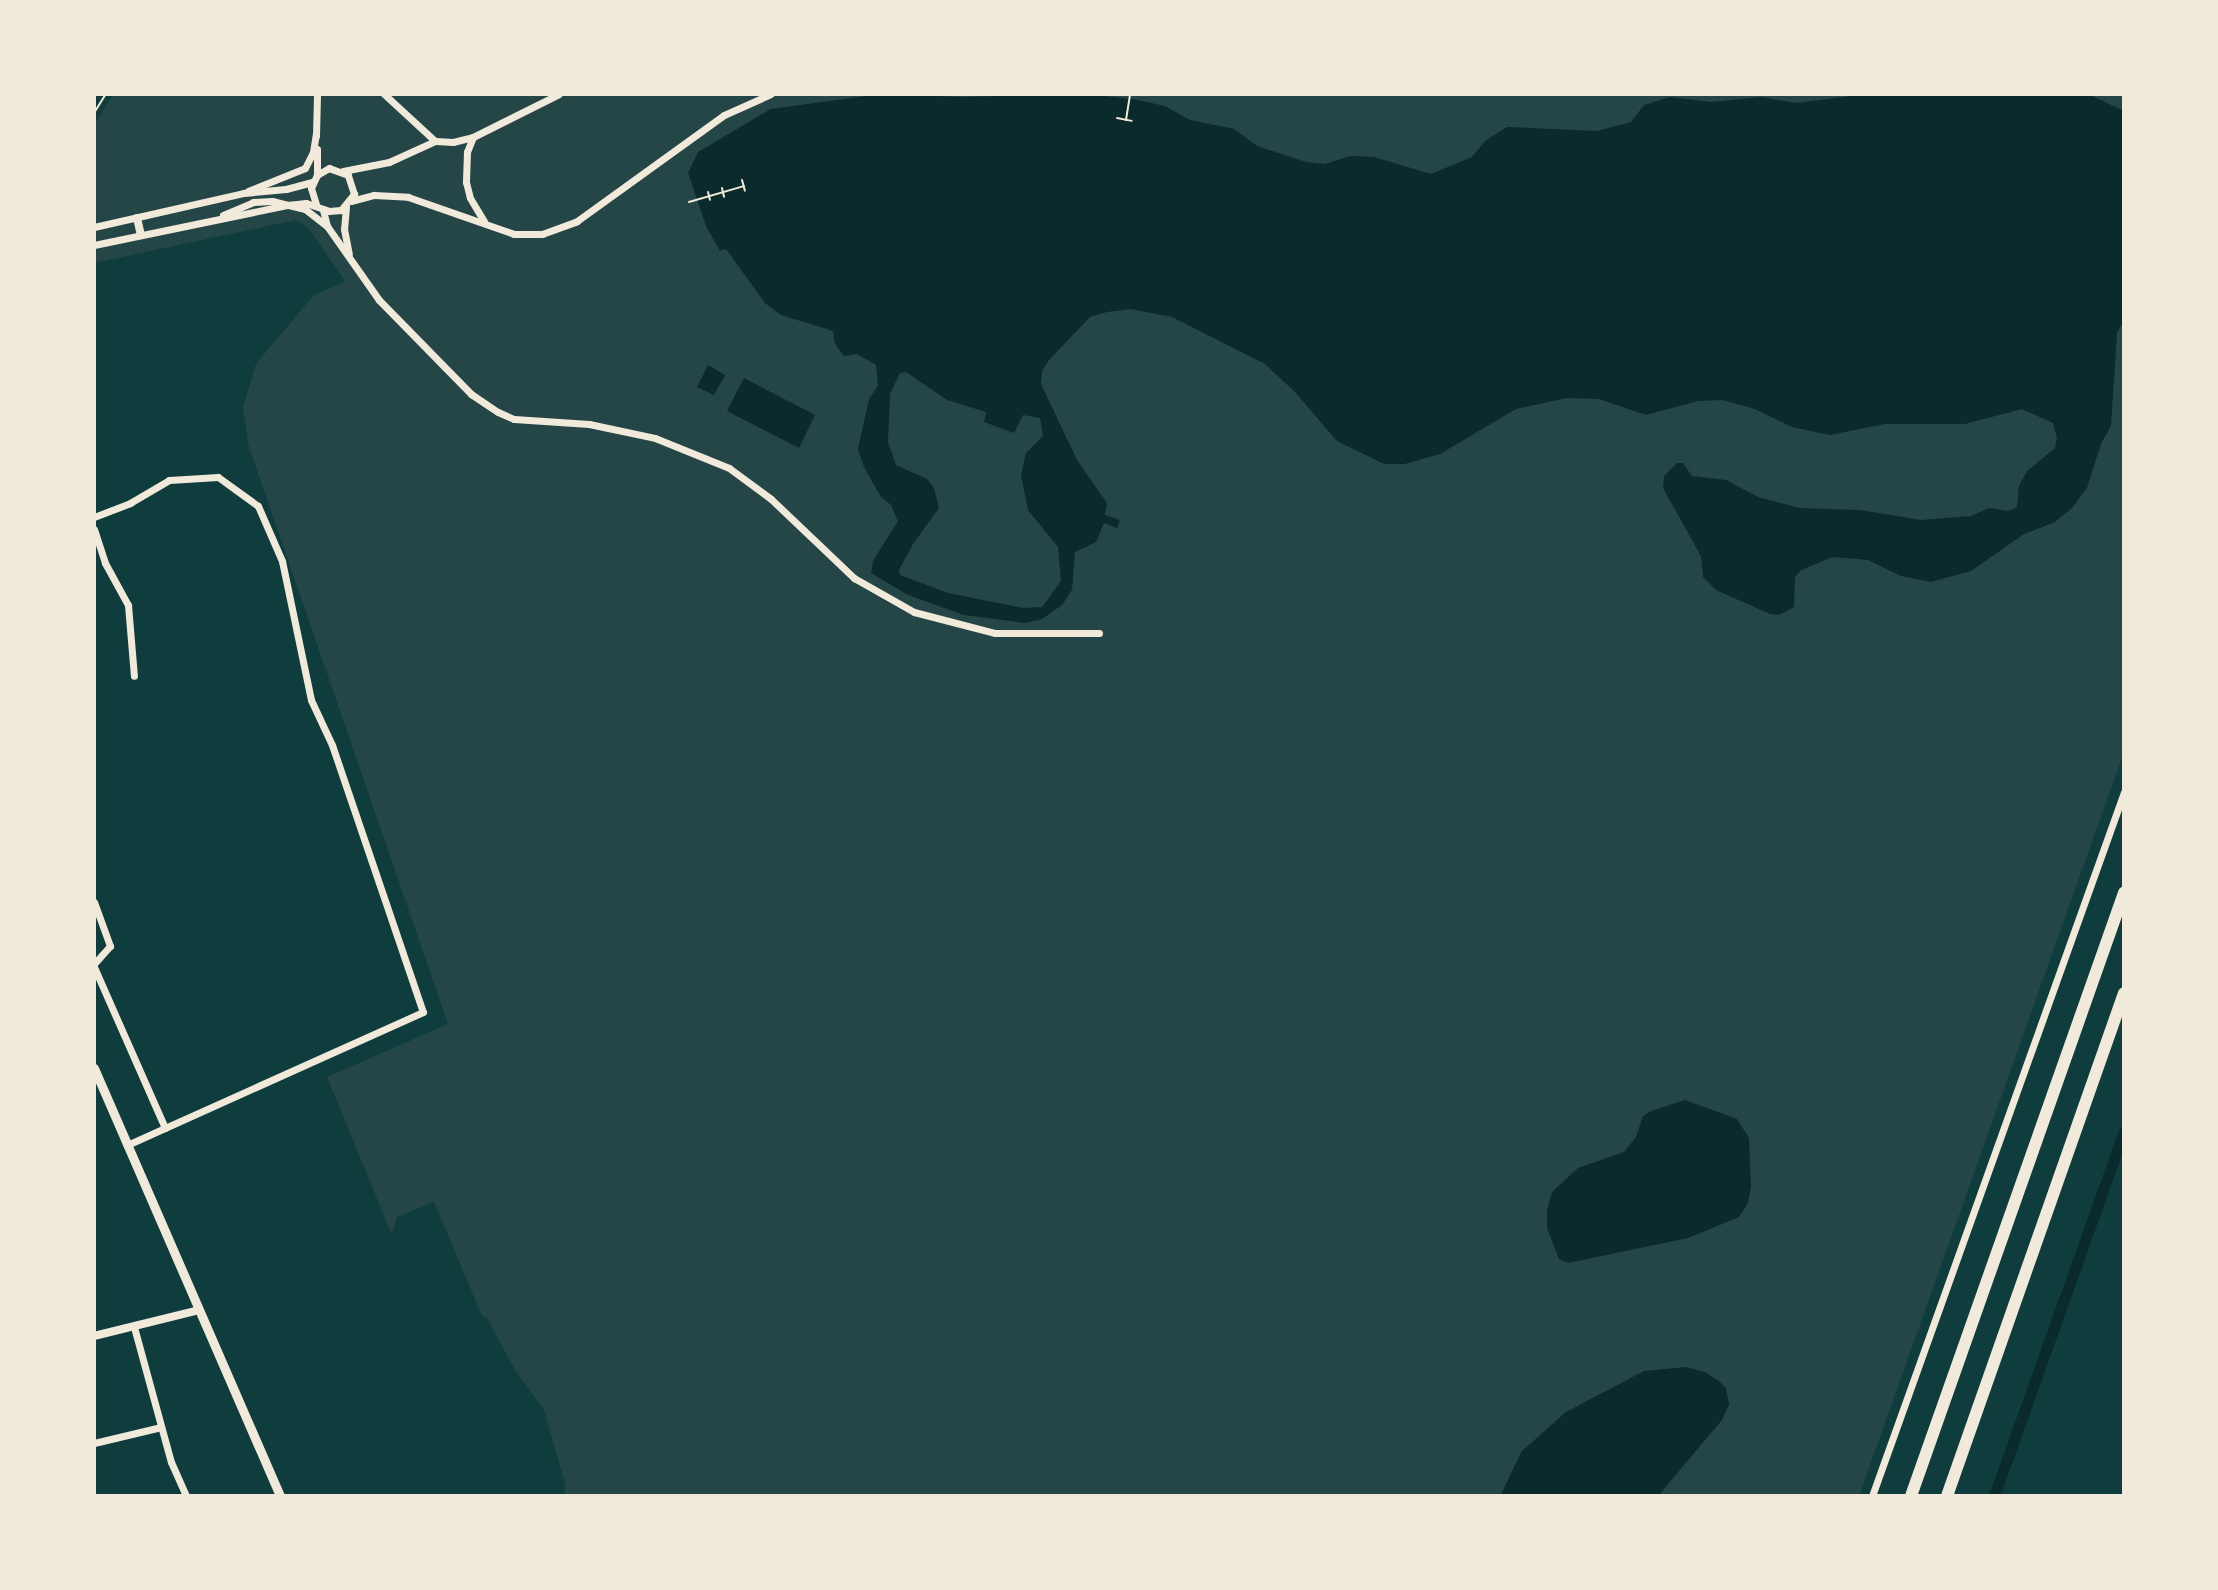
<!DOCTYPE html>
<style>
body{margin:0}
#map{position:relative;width:2218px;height:1590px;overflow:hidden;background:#0f3d3e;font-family:Manrope,sans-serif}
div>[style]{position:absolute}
.green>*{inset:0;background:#244646}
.water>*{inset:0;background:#0a2a2b}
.canal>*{height:11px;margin:-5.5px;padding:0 5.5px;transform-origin:5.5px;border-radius:5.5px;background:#0a2a2b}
.path>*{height:2px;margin:-1px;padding:0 1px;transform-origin:1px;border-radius:1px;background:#f1e9da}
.minor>*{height:7px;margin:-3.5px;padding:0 3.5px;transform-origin:3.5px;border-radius:3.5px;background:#f1e9da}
.tertiary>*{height:8px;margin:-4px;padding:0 4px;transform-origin:4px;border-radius:4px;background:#f1e9da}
.secondary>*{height:9px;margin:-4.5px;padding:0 4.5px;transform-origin:4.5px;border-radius:4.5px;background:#f1e9da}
.motorway>*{height:12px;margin:-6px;padding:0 6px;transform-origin:6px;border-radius:6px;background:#f1e9da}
span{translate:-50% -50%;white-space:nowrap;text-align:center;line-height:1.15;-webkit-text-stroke:6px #f1e9da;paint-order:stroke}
.frame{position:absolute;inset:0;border:96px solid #f1e9da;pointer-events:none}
</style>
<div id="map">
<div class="green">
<div style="clip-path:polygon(114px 94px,2124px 94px,2124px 752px,1859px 1496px,565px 1496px,565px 1483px,544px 1410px,515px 1370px,487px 1318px,482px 1316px,434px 1202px,397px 1217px,392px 1235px,327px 1077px,448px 1024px,249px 447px,243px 408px,256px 364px,313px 296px,345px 281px,309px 229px,296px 220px,94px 263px,94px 124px)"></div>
</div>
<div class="water">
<div style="clip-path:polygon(evenodd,881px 94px,961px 97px,1085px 94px,1133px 99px,1165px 106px,1190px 120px,1234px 129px,1257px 146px,1306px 162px,1325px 164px,1350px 156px,1374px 157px,1431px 174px,1472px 157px,1485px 141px,1507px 127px,1597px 131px,1631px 122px,1644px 105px,1670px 97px,1711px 102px,1761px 97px,1796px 103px,1867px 94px,2088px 94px,2124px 111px,2124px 320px,2117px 333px,2111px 426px,2101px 444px,2087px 488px,2072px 508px,2055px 522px,2024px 534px,1971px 571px,1931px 582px,1901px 576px,1868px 560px,1833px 557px,1801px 570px,1795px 577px,1794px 607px,1779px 615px,1770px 614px,1716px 590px,1703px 577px,1701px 556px,1663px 488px,1664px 476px,1677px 463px,1683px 463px,1692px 476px,1726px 480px,1758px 497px,1800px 508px,1860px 510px,1921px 520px,1971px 516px,1989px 508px,2008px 511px,2017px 507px,2019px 486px,2027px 471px,2055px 448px,2057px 438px,2053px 423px,2022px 409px,1965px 424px,1885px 424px,1830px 435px,1792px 427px,1755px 409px,1722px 400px,1698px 401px,1646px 415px,1599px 399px,1567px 398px,1516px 409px,1440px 454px,1405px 464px,1384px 464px,1337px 441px,1294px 391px,1265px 364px,1172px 317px,1131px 309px,1107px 312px,1090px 317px,1049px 360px,1042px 371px,1041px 384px,1077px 460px,1107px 503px,1105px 515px,1120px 520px,1117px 528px,1104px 523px,1096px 542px,1075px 552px,1072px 590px,1062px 605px,1042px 619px,1025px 623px,964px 615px,908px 595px,871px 573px,873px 561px,898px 521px,891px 505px,881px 497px,864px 467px,858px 449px,869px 399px,878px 386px,876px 365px,857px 354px,844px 356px,835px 344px,833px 331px,781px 315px,765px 303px,726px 249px,720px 251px,706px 226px,688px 173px,698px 152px,771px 109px,881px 94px,906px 372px,947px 400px,986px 412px,984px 422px,1014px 433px,1023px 415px,1040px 418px,1043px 436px,1026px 453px,1021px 475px,1028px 510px,1058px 547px,1061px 581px,1042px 607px,1023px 608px,948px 593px,900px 575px,899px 570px,913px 544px,939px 508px,934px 488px,927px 479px,896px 465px,888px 442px,890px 394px,900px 373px,906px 372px)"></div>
<div style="clip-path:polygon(708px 365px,725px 375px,714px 395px,697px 387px)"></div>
<div style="clip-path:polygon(744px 378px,815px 415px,799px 448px,727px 411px)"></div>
<div style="clip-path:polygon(1685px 1100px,1737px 1119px,1749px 1138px,1751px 1187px,1748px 1203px,1739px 1217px,1688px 1238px,1568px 1263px,1559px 1259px,1547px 1228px,1547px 1210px,1552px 1192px,1578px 1168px,1624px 1152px,1636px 1137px,1643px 1116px,1651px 1111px)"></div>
<div style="clip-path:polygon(1686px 1367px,1705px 1372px,1720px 1382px,1726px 1388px,1729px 1404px,1722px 1420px,1658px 1496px,1500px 1496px,1522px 1451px,1566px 1412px,1644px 1371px)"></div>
</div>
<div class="canal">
<div style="left:1994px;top:1496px;width:388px;rotate:-70.4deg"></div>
</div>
<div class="path">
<div style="left:94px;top:113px;width:22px;rotate:-58deg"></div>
<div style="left:1117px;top:118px;width:15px;rotate:11deg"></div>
<div style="left:1126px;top:120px;width:26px;rotate:-81deg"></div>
<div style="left:742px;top:180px;width:11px;rotate:75deg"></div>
<div style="left:722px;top:188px;width:9px;rotate:77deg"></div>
<div style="left:708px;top:192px;width:8px;rotate:76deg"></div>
<div style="left:689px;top:202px;width:57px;rotate:-16.2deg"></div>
</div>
<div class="minor">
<div style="left:384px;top:94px;width:69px;rotate:42.7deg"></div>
<div style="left:316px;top:136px;width:42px;rotate:-88.6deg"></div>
<div style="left:473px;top:137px;width:16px;rotate:112deg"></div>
<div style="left:467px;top:152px;width:30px;rotate:92deg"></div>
<div style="left:466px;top:182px;width:16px;rotate:76deg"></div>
<div style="left:470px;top:198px;width:27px;rotate:59deg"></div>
<div style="left:317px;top:149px;width:26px;rotate:90deg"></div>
<div style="left:343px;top:171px;width:47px;rotate:-11.1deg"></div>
<div style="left:389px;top:162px;width:51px;rotate:-24.5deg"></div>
<div style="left:435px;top:141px;width:18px;rotate:3deg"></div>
<div style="left:453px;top:142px;width:21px;rotate:-14deg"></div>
<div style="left:473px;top:137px;width:96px;rotate:-26.6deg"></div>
<div style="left:248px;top:191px;width:61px;rotate:-22deg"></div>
<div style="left:305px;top:168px;width:18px;rotate:-63deg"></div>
<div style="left:313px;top:152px;width:18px;rotate:-81deg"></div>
<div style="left:351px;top:201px;width:24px;rotate:-15deg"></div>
<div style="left:374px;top:195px;width:34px;rotate:3deg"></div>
<div style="left:408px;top:197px;width:112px;rotate:19.2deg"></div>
<div style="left:514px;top:234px;width:28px"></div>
<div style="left:542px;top:234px;width:37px;rotate:-20deg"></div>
<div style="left:577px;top:221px;width:181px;rotate:-35.8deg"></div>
<div style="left:724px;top:115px;width:51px;rotate:-24.1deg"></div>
<div style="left:346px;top:207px;width:22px;rotate:95deg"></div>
<div style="left:344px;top:229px;width:25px;rotate:79deg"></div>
<div style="left:323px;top:210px;width:16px;rotate:76deg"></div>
<div style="left:327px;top:226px;width:90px;rotate:54.9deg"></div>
<div style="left:379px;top:300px;width:132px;rotate:45.6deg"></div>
<div style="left:471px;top:394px;width:32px;rotate:34deg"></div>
<div style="left:498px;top:412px;width:17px;rotate:24deg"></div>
<div style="left:514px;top:419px;width:75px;rotate:3.8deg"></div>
<div style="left:589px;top:424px;width:67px;rotate:12deg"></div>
<div style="left:655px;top:438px;width:80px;rotate:22.1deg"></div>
<div style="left:729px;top:468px;width:52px;rotate:36.4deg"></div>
<div style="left:771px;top:499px;width:115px;rotate:43.6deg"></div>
<div style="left:854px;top:578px;width:69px;rotate:29.5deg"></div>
<div style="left:914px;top:612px;width:84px;rotate:14.5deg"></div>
<div style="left:995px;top:633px;width:104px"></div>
<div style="left:223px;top:215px;width:33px;rotate:-23deg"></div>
<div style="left:253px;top:202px;width:19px;rotate:-3deg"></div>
<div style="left:272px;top:201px;width:34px;rotate:14deg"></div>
<div style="left:305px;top:209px;width:28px;rotate:38deg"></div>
<div style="left:94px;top:227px;width:154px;rotate:-12.8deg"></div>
<div style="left:244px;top:193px;width:42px;rotate:-5.4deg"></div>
<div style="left:286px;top:189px;width:28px;rotate:-15deg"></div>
<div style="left:94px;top:245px;width:197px;rotate:-11.7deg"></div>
<div style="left:287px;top:205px;width:19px;rotate:-6deg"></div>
<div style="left:306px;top:203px;width:24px;rotate:19deg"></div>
<div style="left:329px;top:211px;width:12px;rotate:-5deg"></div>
<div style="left:341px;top:210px;width:21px;rotate:-51deg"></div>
<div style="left:354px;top:194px;width:20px;rotate:-108deg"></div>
<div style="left:348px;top:175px;width:20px;rotate:-160deg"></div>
<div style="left:329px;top:168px;width:14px;rotate:150deg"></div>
<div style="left:317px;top:175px;width:14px;rotate:115deg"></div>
<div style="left:311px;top:188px;width:17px;rotate:73deg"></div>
<div style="left:94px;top:517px;width:39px;rotate:-21deg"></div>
<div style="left:130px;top:503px;width:45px;rotate:-30.5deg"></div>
<div style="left:169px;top:480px;width:49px;rotate:-3.5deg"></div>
<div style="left:218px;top:477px;width:49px;rotate:35.9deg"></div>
<div style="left:258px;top:506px;width:60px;rotate:66.4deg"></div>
<div style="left:282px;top:561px;width:142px;rotate:78.2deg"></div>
<div style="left:311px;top:700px;width:50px;rotate:65deg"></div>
<div style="left:332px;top:745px;width:282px;rotate:71.2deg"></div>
<div style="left:423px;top:1012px;width:325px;rotate:155.8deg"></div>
<div style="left:94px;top:529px;width:36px;rotate:72deg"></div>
<div style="left:105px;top:563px;width:48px;rotate:61.3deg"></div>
<div style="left:128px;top:605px;width:71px;rotate:85.2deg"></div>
<div style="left:94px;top:902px;width:47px;rotate:70deg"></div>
<div style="left:110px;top:946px;width:24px;rotate:132deg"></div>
<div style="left:94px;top:967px;width:176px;rotate:66.2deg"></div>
<div style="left:134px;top:1327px;width:140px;rotate:74.7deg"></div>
<div style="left:171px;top:1462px;width:37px;rotate:66deg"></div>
<div style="left:94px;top:1443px;width:69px;rotate:-13.4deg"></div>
<div style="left:1872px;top:1496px;width:748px;rotate:-70.3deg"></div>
</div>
<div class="tertiary">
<div style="left:137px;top:218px;width:17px;rotate:77deg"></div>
<div style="left:94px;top:1336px;width:108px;rotate:-13.9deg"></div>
</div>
<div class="secondary">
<div style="left:94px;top:1068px;width:467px;rotate:66.5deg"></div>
</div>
<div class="motorway">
<div style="left:1911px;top:1496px;width:640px;rotate:-70.55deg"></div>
<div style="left:1947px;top:1496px;width:533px;rotate:-70.61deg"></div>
</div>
<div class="frame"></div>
</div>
